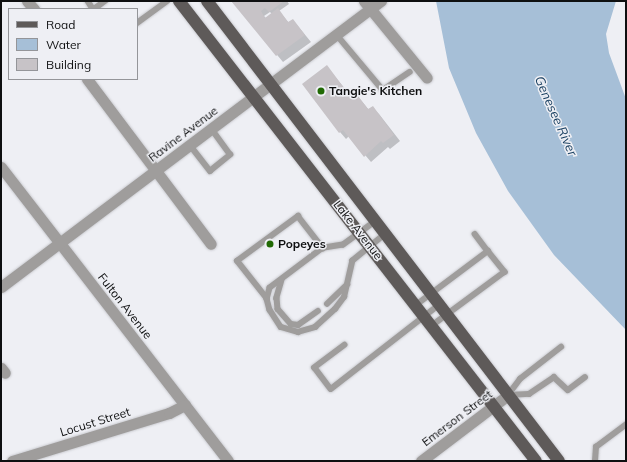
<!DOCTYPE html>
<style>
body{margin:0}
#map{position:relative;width:627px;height:462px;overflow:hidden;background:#eeeff4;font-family:Mulish,sans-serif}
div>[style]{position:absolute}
.water>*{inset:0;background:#a6bfd7}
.shadow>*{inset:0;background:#0003}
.building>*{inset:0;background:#c7c3c7}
.roads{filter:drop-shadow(0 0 1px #cacbd0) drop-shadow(0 0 1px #cacbd0)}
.lane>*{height:5.5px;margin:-2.75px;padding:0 2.75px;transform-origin:2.75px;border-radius:2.75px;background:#9f9d9c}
.street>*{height:11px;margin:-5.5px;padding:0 5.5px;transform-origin:5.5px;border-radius:5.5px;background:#9f9d9c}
.primary>*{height:12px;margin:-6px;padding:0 6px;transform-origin:6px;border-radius:6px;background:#5e5a59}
.dots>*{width:11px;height:11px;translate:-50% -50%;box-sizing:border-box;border:2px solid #eeeff4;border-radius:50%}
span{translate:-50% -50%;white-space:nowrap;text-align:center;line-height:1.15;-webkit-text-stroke:3px #eeeff4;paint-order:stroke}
.poi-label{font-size:12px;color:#0e0f10;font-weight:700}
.left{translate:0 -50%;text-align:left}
.street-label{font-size:12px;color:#0e0f10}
.water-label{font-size:13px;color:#163d5f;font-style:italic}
.frame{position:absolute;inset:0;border:2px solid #0e0f10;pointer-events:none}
.legend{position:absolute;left:8px;top:8px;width:130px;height:72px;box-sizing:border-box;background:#eeeff4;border:1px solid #949599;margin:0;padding:5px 7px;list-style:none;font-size:12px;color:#0e0f10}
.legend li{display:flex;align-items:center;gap:8px;height:20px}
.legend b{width:20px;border:1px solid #949599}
</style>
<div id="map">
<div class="water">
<div style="clip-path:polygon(436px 1px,616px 1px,606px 34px,609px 53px,626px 99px,626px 330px,554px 255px,508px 191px,476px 133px,449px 68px)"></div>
</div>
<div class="shadow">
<div style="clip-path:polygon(evenodd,232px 1px,287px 1px,289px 4px,279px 11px,289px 23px,293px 20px,311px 42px,283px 62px,232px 1px,270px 12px,272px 14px,266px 18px,264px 16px,270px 12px)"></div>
<div style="clip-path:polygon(327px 67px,351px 96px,355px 93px,369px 110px,372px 107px,379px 114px,400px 141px,390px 149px,388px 147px,371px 162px,349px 136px,346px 139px,340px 132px,304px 84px)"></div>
</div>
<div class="building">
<div style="clip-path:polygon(231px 1px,284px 1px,269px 12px,265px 8px,261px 11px,265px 18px,278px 8px,288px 22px,293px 19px,305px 35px,276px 56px)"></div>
<div style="clip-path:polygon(327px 65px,350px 96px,355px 92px,368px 109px,373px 106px,394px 135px,383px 143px,381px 141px,364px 157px,343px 130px,339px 133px,302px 84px)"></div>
</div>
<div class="roads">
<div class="lane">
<div style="left:88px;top:1px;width:9px;rotate:58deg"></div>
<div style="left:94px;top:9px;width:14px;rotate:-36deg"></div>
<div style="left:137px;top:23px;width:37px;rotate:-36deg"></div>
<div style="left:337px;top:35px;width:72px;rotate:50.1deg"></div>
<div style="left:383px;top:90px;width:32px;rotate:-34deg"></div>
<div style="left:190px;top:145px;width:33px;rotate:52deg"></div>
<div style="left:210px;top:171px;width:26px;rotate:-39deg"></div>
<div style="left:230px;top:155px;width:32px;rotate:-126deg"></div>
<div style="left:375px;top:222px;width:39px;rotate:144deg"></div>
<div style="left:343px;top:245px;width:20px;rotate:171deg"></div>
<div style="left:323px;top:248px;width:66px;rotate:143deg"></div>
<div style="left:270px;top:288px;width:11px;rotate:105deg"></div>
<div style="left:267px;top:299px;width:11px;rotate:75deg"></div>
<div style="left:270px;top:310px;width:20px;rotate:57deg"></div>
<div style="left:281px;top:327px;width:18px;rotate:16deg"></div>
<div style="left:298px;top:332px;width:18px;rotate:-16deg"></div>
<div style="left:315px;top:327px;width:27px;rotate:-42deg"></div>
<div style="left:335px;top:309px;width:15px;rotate:-53deg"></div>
<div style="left:344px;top:297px;width:37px;rotate:-77deg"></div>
<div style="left:352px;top:261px;width:43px;rotate:-39.3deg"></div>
<div style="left:475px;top:234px;width:21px;rotate:53deg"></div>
<div style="left:282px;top:280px;width:19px;rotate:106deg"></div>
<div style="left:277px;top:298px;width:11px;rotate:85deg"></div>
<div style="left:278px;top:309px;width:20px;rotate:49deg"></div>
<div style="left:291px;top:324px;width:7px;rotate:8deg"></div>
<div style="left:298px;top:325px;width:24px;rotate:-35deg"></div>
<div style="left:267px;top:299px;width:48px;rotate:-128.3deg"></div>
<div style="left:237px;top:261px;width:76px;rotate:-36.4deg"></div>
<div style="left:298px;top:216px;width:41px;rotate:52deg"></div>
<div style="left:327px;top:304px;width:28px;rotate:-44deg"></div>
<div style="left:416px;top:305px;width:90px;rotate:-36.9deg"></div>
<div style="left:488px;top:251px;width:27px;rotate:51deg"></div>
<div style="left:505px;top:272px;width:91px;rotate:143.5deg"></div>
<div style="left:345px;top:345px;width:38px;rotate:143deg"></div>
<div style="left:315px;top:368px;width:26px;rotate:53deg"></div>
<div style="left:331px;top:389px;width:137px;rotate:-37.9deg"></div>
<div style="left:508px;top:395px;width:21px;rotate:-3deg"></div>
<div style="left:529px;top:394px;width:30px;rotate:-34deg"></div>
<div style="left:554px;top:377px;width:19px;rotate:43deg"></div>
<div style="left:568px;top:390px;width:21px;rotate:-37deg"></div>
<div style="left:508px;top:395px;width:20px;rotate:-53deg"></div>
<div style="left:520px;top:379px;width:52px;rotate:-38deg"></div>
<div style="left:595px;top:461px;width:14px;rotate:-86deg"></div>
<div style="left:596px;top:447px;width:38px;rotate:-37deg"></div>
</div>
<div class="street">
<div style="left:27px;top:1px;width:11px;rotate:49deg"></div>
<div style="left:364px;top:1px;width:99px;rotate:50.7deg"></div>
<div style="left:87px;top:79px;width:206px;rotate:53.1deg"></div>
<div style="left:1px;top:167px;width:371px;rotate:52.3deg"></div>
<div style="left:1px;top:287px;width:476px;rotate:-37deg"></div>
<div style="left:1px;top:368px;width:6px;rotate:51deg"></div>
<div style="left:12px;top:461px;width:164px;rotate:-17deg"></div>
<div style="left:169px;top:413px;width:18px;rotate:-27deg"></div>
<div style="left:421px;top:461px;width:109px;rotate:-37.2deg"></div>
</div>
<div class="primary">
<div style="left:179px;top:1px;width:582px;rotate:52.19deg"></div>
<div style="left:207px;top:1px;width:579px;rotate:52.58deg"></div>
</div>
</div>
<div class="dots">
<div style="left:321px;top:91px;background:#206903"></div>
<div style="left:270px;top:244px;background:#206903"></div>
</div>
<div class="poi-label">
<span class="left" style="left:329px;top:91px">Tangie's Kitchen</span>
<span class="left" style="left:278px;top:244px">Popeyes</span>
</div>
<div class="street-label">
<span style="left:183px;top:134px;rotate:-37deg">Ravine Avenue</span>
<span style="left:358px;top:230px;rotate:52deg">Lake Avenue</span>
<span style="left:125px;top:306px;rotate:52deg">Fulton Avenue</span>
<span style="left:457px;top:418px;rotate:-37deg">Emerson Street</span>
<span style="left:95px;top:422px;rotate:-17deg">Locust Street</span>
</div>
<div class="water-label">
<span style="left:556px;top:116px;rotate:66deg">Genesee River</span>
</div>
<div class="frame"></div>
<ul class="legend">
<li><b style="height:5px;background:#5e5a59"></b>Road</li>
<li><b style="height:11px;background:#a6bfd7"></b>Water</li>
<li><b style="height:11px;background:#c7c3c7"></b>Building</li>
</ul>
</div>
